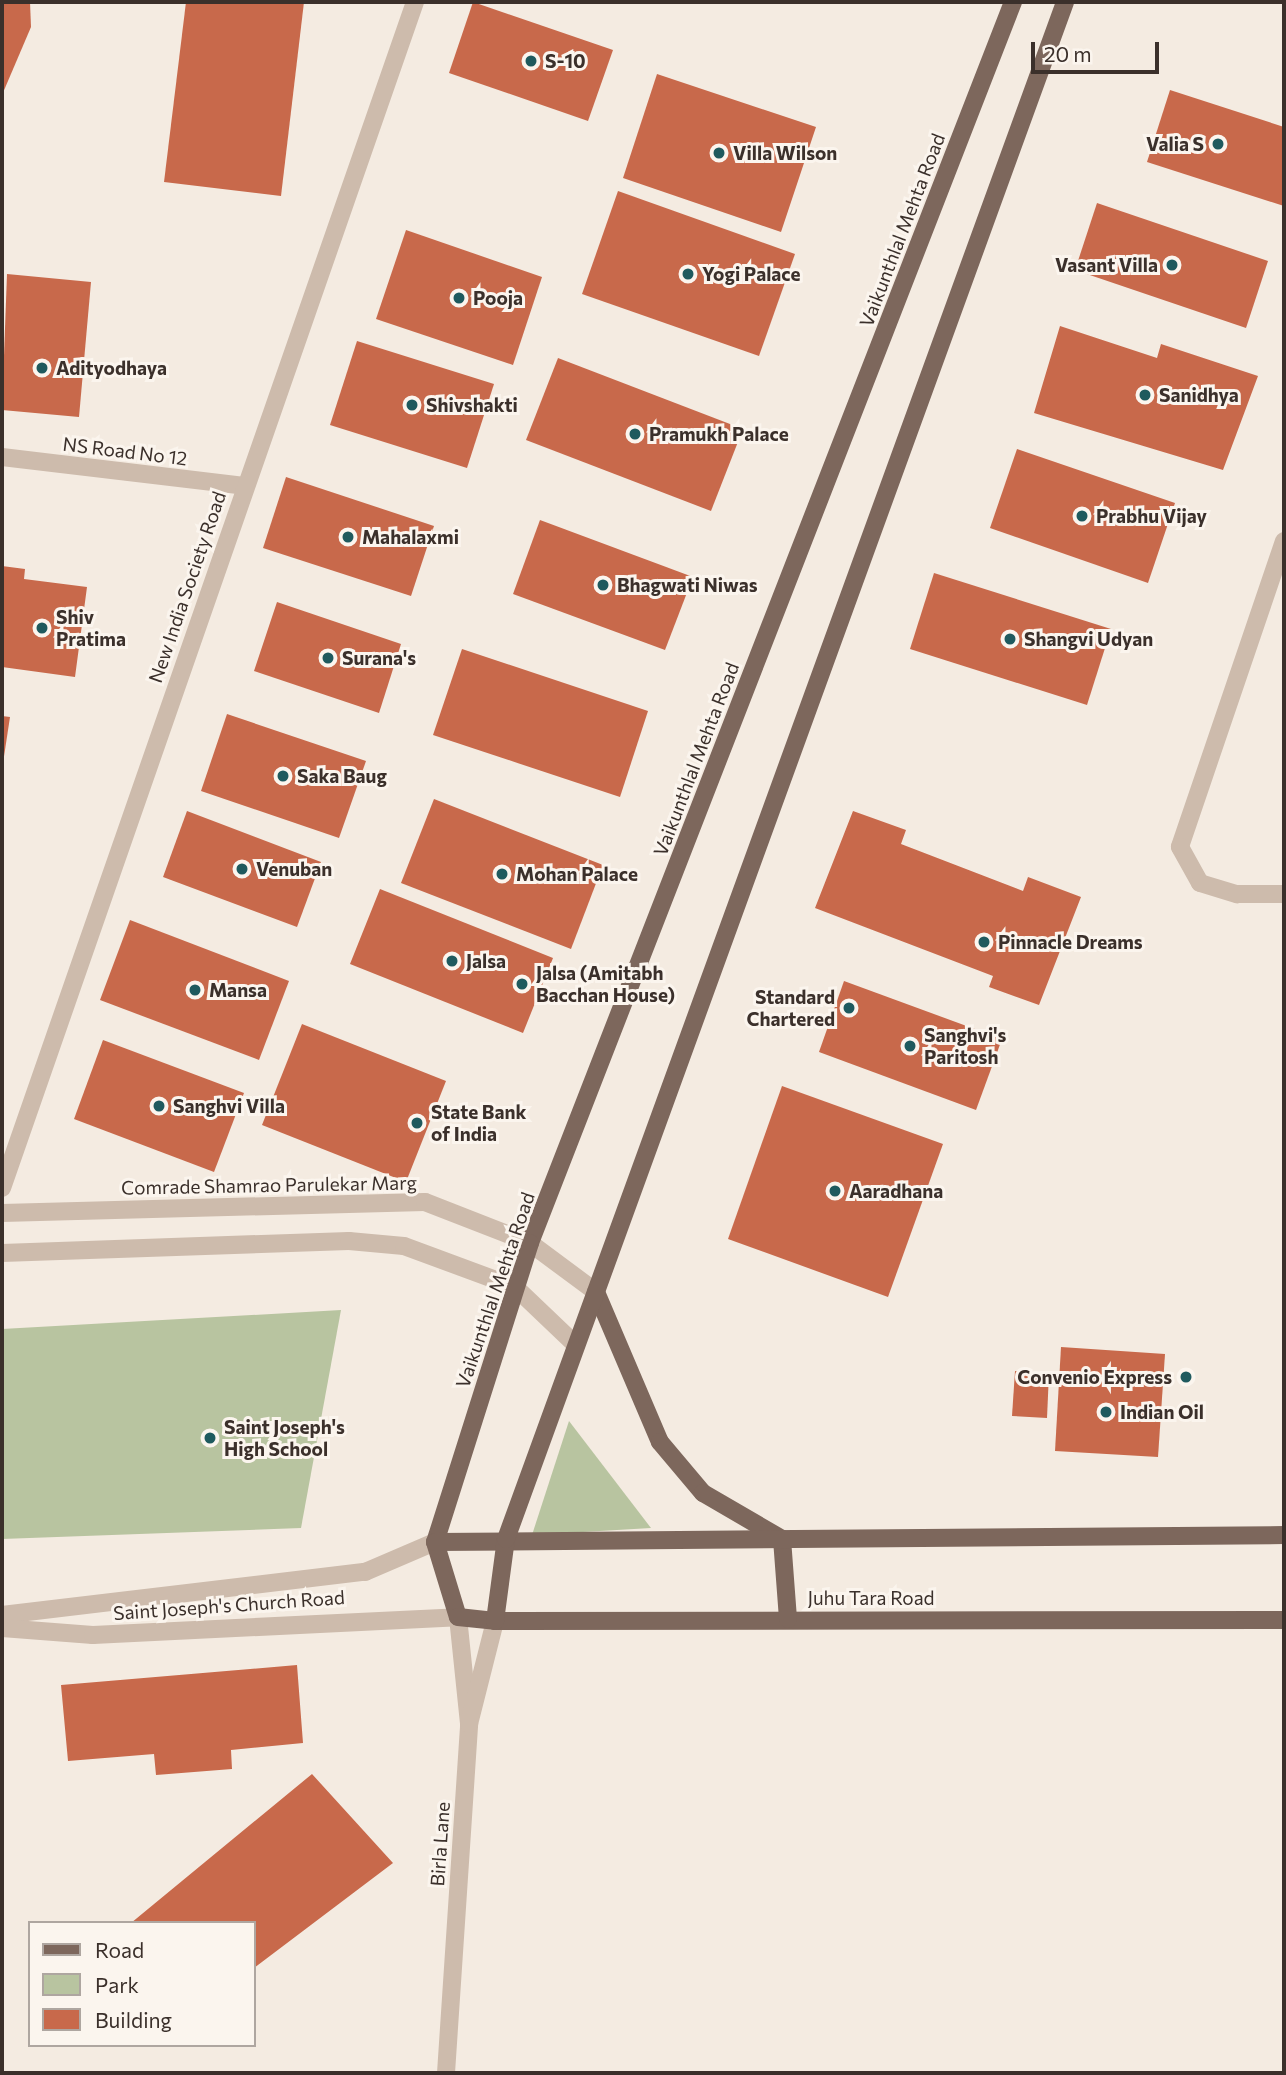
<!DOCTYPE html>
<style>
body{margin:0}
#map{position:relative;width:1286px;height:2075px;overflow:hidden;background:#f4ebe1;font-family:Commissioner,sans-serif}
div>[style]{position:absolute}
.green>*{inset:0;background:#b8c4a0}
.building>*{inset:0;background:#c8694b}
.minor>*{height:18px;margin:-9px;padding:0 9px;transform-origin:9px;border-radius:9px;background:#cdbbac}
.major>*{height:18px;margin:-9px;padding:0 9px;transform-origin:9px;border-radius:9px;background:#7d675c}
.dots>*{width:19px;height:19px;translate:-50% -50%;box-sizing:border-box;border:4px solid #fbf5ee;border-radius:50%}
span{translate:-50% -50%;white-space:nowrap;text-align:center;line-height:1.15;-webkit-text-stroke:6px #fbf5ee;paint-order:stroke}
.poi-label{font-size:19px;color:#3b302b;font-weight:700}
.left{translate:0 -50%;text-align:left}
.right{translate:-100% -50%;text-align:right}
.street-label{font-size:19px;color:#3b302b}
.frame{position:absolute;inset:0;border:4px solid #3b302b;pointer-events:none}
.legend{position:absolute;left:28px;top:1921px;width:228px;height:126px;box-sizing:border-box;background:#fbf5ee;border:2px solid #aea6a0;margin:0;padding:9px 12px;list-style:none;font-size:21px;color:#3b302b}
.legend li{display:flex;align-items:center;gap:14px;height:35px}
.legend b{width:35px;border:2px solid #aea6a0}
.scale{position:absolute;left:1031px;top:42px;width:128px;height:32px;box-sizing:border-box;border:4px solid #3b302b;border-top:0;padding-left:9px;font-size:21px;line-height:24px;white-space:nowrap;color:#3b302b;-webkit-text-stroke:5px #fbf5ee;paint-order:stroke}
</style>
<div id="map">
<div class="green">
<div style="clip-path:polygon(341px 1310px,301px 1528px,2px 1539px,2px 1329px)"></div>
<div style="clip-path:polygon(569px 1421px,651px 1528px,532px 1535px)"></div>
</div>
<div class="building">
<div style="clip-path:polygon(2px 2px,30px 2px,31px 27px,2px 95px)"></div>
<div style="clip-path:polygon(186px 2px,304px 2px,281px 196px,164px 182px)"></div>
<div style="clip-path:polygon(473px 2px,613px 50px,588px 121px,449px 73px)"></div>
<div style="clip-path:polygon(657px 74px,816px 127px,781px 232px,623px 178px)"></div>
<div style="clip-path:polygon(1170px 90px,1284px 127px,1284px 206px,1147px 162px)"></div>
<div style="clip-path:polygon(618px 191px,795px 254px,759px 356px,582px 294px)"></div>
<div style="clip-path:polygon(1097px 203px,1268px 261px,1246px 328px,1075px 270px)"></div>
<div style="clip-path:polygon(406px 230px,542px 277px,513px 365px,376px 319px)"></div>
<div style="clip-path:polygon(7px 274px,91px 282px,79px 417px,2px 410px)"></div>
<div style="clip-path:polygon(1060px 326px,1157px 358px,1161px 344px,1258px 376px,1223px 470px,1034px 413px)"></div>
<div style="clip-path:polygon(357px 341px,494px 384px,467px 468px,330px 425px)"></div>
<div style="clip-path:polygon(558px 358px,743px 429px,711px 511px,526px 440px)"></div>
<div style="clip-path:polygon(1017px 449px,1175px 503px,1148px 583px,990px 528px)"></div>
<div style="clip-path:polygon(286px 477px,434px 526px,411px 596px,263px 548px)"></div>
<div style="clip-path:polygon(540px 520px,693px 577px,665px 650px,513px 594px)"></div>
<div style="clip-path:polygon(2px 566px,25px 569px,24px 579px,87px 587px,75px 677px,2px 667px)"></div>
<div style="clip-path:polygon(934px 573px,1111px 629px,1087px 705px,910px 649px)"></div>
<div style="clip-path:polygon(277px 602px,401px 644px,379px 713px,254px 671px)"></div>
<div style="clip-path:polygon(462px 649px,648px 711px,620px 797px,433px 735px)"></div>
<div style="clip-path:polygon(227px 714px,366px 761px,339px 838px,201px 791px)"></div>
<div style="clip-path:polygon(2px 716px,10px 717px,3px 763px,2px 763px)"></div>
<div style="clip-path:polygon(434px 799px,603px 865px,571px 949px,401px 883px)"></div>
<div style="clip-path:polygon(187px 811px,321px 862px,297px 927px,163px 877px)"></div>
<div style="clip-path:polygon(853px 811px,906px 830px,901px 844px,1023px 891px,1028px 877px,1081px 897px,1039px 1005px,989px 987px,993px 976px,815px 908px)"></div>
<div style="clip-path:polygon(380px 889px,553px 958px,523px 1033px,350px 964px)"></div>
<div style="clip-path:polygon(130px 920px,289px 981px,259px 1060px,100px 1000px)"></div>
<div style="clip-path:polygon(844px 981px,1002px 1039px,976px 1110px,819px 1052px)"></div>
<div style="clip-path:polygon(302px 1024px,446px 1081px,406px 1182px,262px 1125px)"></div>
<div style="clip-path:polygon(103px 1040px,244px 1093px,214px 1172px,74px 1119px)"></div>
<div style="clip-path:polygon(782px 1086px,943px 1144px,888px 1297px,728px 1239px)"></div>
<div style="clip-path:polygon(1061px 1347px,1165px 1354px,1158px 1457px,1055px 1451px)"></div>
<div style="clip-path:polygon(1015px 1371px,1049px 1373px,1047px 1418px,1012px 1416px)"></div>
<div style="clip-path:polygon(297px 1665px,303px 1743px,231px 1750px,232px 1769px,156px 1775px,154px 1754px,68px 1761px,61px 1685px)"></div>
<div style="clip-path:polygon(312px 1774px,393px 1863px,254px 1968px,254px 1923px,131px 1923px)"></div>
</div>
<div class="minor">
<div style="left:2px;top:457px;width:244px;rotate:6.8deg"></div>
<div style="left:1284px;top:541px;width:323px;rotate:108.8deg"></div>
<div style="left:1180px;top:847px;width:41px;rotate:60.9deg"></div>
<div style="left:1200px;top:883px;width:39px;rotate:17deg"></div>
<div style="left:1237px;top:894px;width:47px"></div>
<div style="left:2px;top:1188px;width:1256px;rotate:-70.8deg"></div>
<div style="left:2px;top:1213px;width:423px;rotate:-1.5deg"></div>
<div style="left:425px;top:1202px;width:113px;rotate:21.3deg"></div>
<div style="left:530px;top:1243px;width:82px;rotate:36.6deg"></div>
<div style="left:2px;top:1253px;width:347px;rotate:-2deg"></div>
<div style="left:349px;top:1241px;width:55px;rotate:5.2deg"></div>
<div style="left:404px;top:1246px;width:118px;rotate:20.3deg"></div>
<div style="left:515px;top:1287px;width:84px;rotate:43.6deg"></div>
<div style="left:2px;top:1615px;width:366px;rotate:-6.8deg"></div>
<div style="left:365px;top:1572px;width:76px;rotate:-23.2deg"></div>
<div style="left:2px;top:1628px;width:91px;rotate:4.4deg"></div>
<div style="left:93px;top:1635px;width:365px;rotate:-2.8deg"></div>
<div style="left:458px;top:1617px;width:108px;rotate:84.1deg"></div>
<div style="left:446px;top:2073px;width:350px;rotate:-86.2deg"></div>
<div style="left:469px;top:1724px;width:106px;rotate:-75.8deg"></div>
</div>
<div class="major">
<div style="left:1013px;top:2px;width:1332px;rotate:111.27deg"></div>
<div style="left:530px;top:1243px;width:314px;rotate:107.6deg"></div>
<div style="left:435px;top:1542px;width:78px;rotate:73deg"></div>
<div style="left:458px;top:1617px;width:37px;rotate:6deg"></div>
<div style="left:495px;top:1621px;width:789px;rotate:-0.07deg"></div>
<div style="left:596px;top:1292px;width:163px;rotate:66.9deg"></div>
<div style="left:660px;top:1442px;width:67px;rotate:49.9deg"></div>
<div style="left:703px;top:1493px;width:91px;rotate:30.2deg"></div>
<div style="left:782px;top:1539px;width:80px;rotate:85.7deg"></div>
<div style="left:435px;top:1542px;width:849px;rotate:-0.47deg"></div>
<div style="left:495px;top:1621px;width:83px;rotate:-82.4deg"></div>
<div style="left:506px;top:1539px;width:1635px;rotate:-70.01deg"></div>
</div>
<div class="dots">
<div style="left:531px;top:61px;background:#1f5a5e"></div>
<div style="left:1218px;top:144px;background:#1f5a5e"></div>
<div style="left:719px;top:153px;background:#1f5a5e"></div>
<div style="left:1172px;top:265px;background:#1f5a5e"></div>
<div style="left:688px;top:274px;background:#1f5a5e"></div>
<div style="left:459px;top:298px;background:#1f5a5e"></div>
<div style="left:42px;top:368px;background:#1f5a5e"></div>
<div style="left:1145px;top:395px;background:#1f5a5e"></div>
<div style="left:412px;top:405px;background:#1f5a5e"></div>
<div style="left:635px;top:434px;background:#1f5a5e"></div>
<div style="left:1082px;top:516px;background:#1f5a5e"></div>
<div style="left:348px;top:537px;background:#1f5a5e"></div>
<div style="left:603px;top:585px;background:#1f5a5e"></div>
<div style="left:42px;top:628px;background:#1f5a5e"></div>
<div style="left:1010px;top:639px;background:#1f5a5e"></div>
<div style="left:328px;top:658px;background:#1f5a5e"></div>
<div style="left:283px;top:776px;background:#1f5a5e"></div>
<div style="left:242px;top:869px;background:#1f5a5e"></div>
<div style="left:502px;top:874px;background:#1f5a5e"></div>
<div style="left:984px;top:942px;background:#1f5a5e"></div>
<div style="left:452px;top:961px;background:#1f5a5e"></div>
<div style="left:522px;top:984px;background:#1f5a5e"></div>
<div style="left:195px;top:990px;background:#1f5a5e"></div>
<div style="left:849px;top:1008px;background:#1f5a5e"></div>
<div style="left:910px;top:1046px;background:#1f5a5e"></div>
<div style="left:159px;top:1106px;background:#1f5a5e"></div>
<div style="left:417px;top:1123px;background:#1f5a5e"></div>
<div style="left:835px;top:1191px;background:#1f5a5e"></div>
<div style="left:1186px;top:1377px;background:#1f5a5e"></div>
<div style="left:1106px;top:1412px;background:#1f5a5e"></div>
<div style="left:210px;top:1438px;background:#1f5a5e"></div>
</div>
<div class="poi-label">
<span class="left" style="left:545px;top:61px">S-10</span>
<span class="right" style="left:1204px;top:144px">Valia S</span>
<span class="left" style="left:733px;top:153px">Villa Wilson</span>
<span class="right" style="left:1158px;top:265px">Vasant Villa</span>
<span class="left" style="left:702px;top:274px">Yogi Palace</span>
<span class="left" style="left:473px;top:298px">Pooja</span>
<span class="left" style="left:56px;top:368px">Adityodhaya</span>
<span class="left" style="left:1159px;top:395px">Sanidhya</span>
<span class="left" style="left:426px;top:405px">Shivshakti</span>
<span class="left" style="left:649px;top:434px">Pramukh Palace</span>
<span class="left" style="left:1096px;top:516px">Prabhu Vijay</span>
<span class="left" style="left:362px;top:537px">Mahalaxmi</span>
<span class="left" style="left:617px;top:585px">Bhagwati Niwas</span>
<span class="left" style="left:56px;top:628px">Shiv<br>Pratima</span>
<span class="left" style="left:1024px;top:639px">Shangvi Udyan</span>
<span class="left" style="left:342px;top:658px">Surana's</span>
<span class="left" style="left:297px;top:776px">Saka Baug</span>
<span class="left" style="left:256px;top:869px">Venuban</span>
<span class="left" style="left:516px;top:874px">Mohan Palace</span>
<span class="left" style="left:998px;top:942px">Pinnacle Dreams</span>
<span class="left" style="left:466px;top:961px">Jalsa</span>
<span class="left" style="left:536px;top:984px">Jalsa (Amitabh<br>Bacchan House)</span>
<span class="left" style="left:209px;top:990px">Mansa</span>
<span class="right" style="left:835px;top:1008px">Standard<br>Chartered</span>
<span class="left" style="left:924px;top:1046px">Sanghvi's<br>Paritosh</span>
<span class="left" style="left:173px;top:1106px">Sanghvi Villa</span>
<span class="left" style="left:431px;top:1123px">State Bank<br>of India</span>
<span class="left" style="left:849px;top:1191px">Aaradhana</span>
<span class="right" style="left:1172px;top:1377px">Convenio Express</span>
<span class="left" style="left:1120px;top:1412px">Indian Oil</span>
<span class="left" style="left:224px;top:1438px">Saint Joseph's<br>High School</span>
</div>
<div class="street-label">
<span style="left:902px;top:230px;rotate:-69deg">Vaikunthlal Mehta Road</span>
<span style="left:125px;top:451px;rotate:7deg">NS Road No 12</span>
<span style="left:187px;top:587px;rotate:-71deg">New India Society Road</span>
<span style="left:696px;top:759px;rotate:-69deg">Vaikunthlal Mehta Road</span>
<span style="left:269px;top:1185px;rotate:-1deg">Comrade Shamrao Parulekar Marg</span>
<span style="left:495px;top:1290px;rotate:-71deg">Vaikunthlal Mehta Road</span>
<span style="left:871px;top:1598px">Juhu Tara Road</span>
<span style="left:229px;top:1605px;rotate:-4deg">Saint Joseph's Church Road</span>
<span style="left:440px;top:1844px;rotate:-86deg">Birla Lane</span>
</div>
<div class="frame"></div>
<ul class="legend">
<li><b style="height:9px;background:#7d675c"></b>Road</li>
<li><b style="height:19px;background:#b8c4a0"></b>Park</li>
<li><b style="height:19px;background:#c8694b"></b>Building</li>
</ul>
<div class="scale">20 m</div>
</div>
